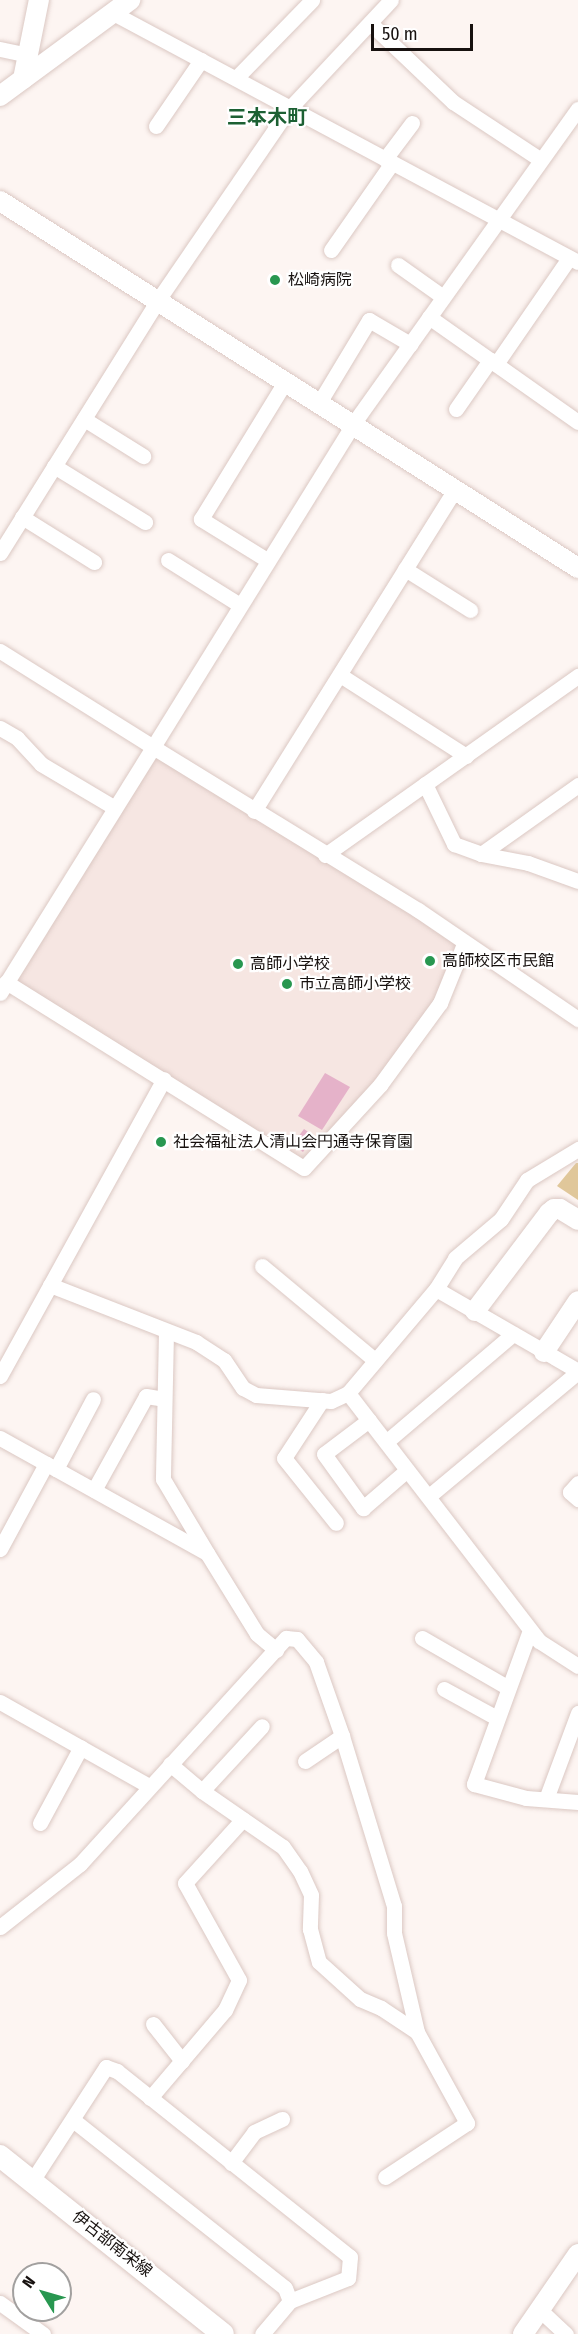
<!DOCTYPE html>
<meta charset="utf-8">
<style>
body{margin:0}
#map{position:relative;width:578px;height:2334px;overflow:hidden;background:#fdf5f2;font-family:"Fira Sans Condensed","Noto Sans JP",sans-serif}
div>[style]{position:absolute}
.built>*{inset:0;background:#f6e6e2}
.green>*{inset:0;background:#e0c79a}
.water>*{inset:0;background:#e5b2c9}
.roads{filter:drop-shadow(0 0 2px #dbc8c3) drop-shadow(0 0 2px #dbc8c3)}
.minor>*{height:15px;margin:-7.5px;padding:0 7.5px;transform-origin:7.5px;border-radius:7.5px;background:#fff}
.tertiary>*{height:20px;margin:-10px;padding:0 10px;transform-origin:10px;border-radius:10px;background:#fff}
.secondary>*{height:22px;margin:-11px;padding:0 11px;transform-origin:11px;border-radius:11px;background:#fff}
.dots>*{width:16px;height:16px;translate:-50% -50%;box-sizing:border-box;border:3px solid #fff;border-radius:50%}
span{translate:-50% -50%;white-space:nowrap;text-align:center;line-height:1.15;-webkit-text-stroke:4.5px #fff;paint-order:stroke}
.poi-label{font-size:16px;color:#17110f}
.left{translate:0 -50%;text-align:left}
.street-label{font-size:16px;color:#17110f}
.quarter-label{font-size:20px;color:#1c6033;font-weight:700}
.north{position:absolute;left:12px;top:2262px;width:60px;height:60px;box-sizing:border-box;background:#fff;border:2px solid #a2a09f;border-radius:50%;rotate:307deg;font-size:16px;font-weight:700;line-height:24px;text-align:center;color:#17110f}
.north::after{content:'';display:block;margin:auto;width:21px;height:27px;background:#289750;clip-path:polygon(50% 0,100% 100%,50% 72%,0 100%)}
.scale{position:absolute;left:371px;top:24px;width:102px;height:27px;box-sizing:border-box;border:3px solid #17110f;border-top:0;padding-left:8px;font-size:18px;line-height:21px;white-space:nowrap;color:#17110f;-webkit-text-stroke:4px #fff;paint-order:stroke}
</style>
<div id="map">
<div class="built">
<div style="clip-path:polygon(154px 756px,411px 912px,454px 942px,456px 952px,439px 996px,382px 1075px,302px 1161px,19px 984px,16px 977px)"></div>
</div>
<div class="green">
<div style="clip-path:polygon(576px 1163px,578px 1163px,578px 1200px,557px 1186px)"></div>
</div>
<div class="water">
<div style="clip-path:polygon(325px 1073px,350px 1087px,322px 1130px,298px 1116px)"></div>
<div style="clip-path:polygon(304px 1129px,314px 1136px,303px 1152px,292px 1145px)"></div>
</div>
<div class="roads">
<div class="minor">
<div style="left:113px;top:13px;width:527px;rotate:28.17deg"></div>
<div style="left:370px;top:23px;width:115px;rotate:43.6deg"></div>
<div style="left:453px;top:102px;width:105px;rotate:33.4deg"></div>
<div style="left:0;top:49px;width:29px;rotate:12deg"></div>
<div style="left:236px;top:78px;width:109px;rotate:-45.7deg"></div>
<div style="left:156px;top:126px;width:80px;rotate:-55.7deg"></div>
<div style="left:385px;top:159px;width:45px;rotate:-53.1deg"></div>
<div style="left:331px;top:250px;width:106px;rotate:-55deg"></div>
<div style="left:398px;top:265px;width:55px;rotate:35.4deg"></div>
<div style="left:429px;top:317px;width:182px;rotate:35.2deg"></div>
<div style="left:496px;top:364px;width:129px;rotate:-55.4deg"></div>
<div style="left:319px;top:403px;width:97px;rotate:-58.9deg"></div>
<div style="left:369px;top:320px;width:48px;rotate:30.3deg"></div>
<div style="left:456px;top:409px;width:60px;rotate:-55.2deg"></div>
<div style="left:84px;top:419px;width:70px;rotate:32.1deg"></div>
<div style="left:54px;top:466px;width:107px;rotate:31.6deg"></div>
<div style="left:22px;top:517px;width:85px;rotate:32deg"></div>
<div style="left:0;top:553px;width:298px;rotate:-58deg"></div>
<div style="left:158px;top:300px;width:232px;rotate:-55.6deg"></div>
<div style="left:289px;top:109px;width:149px;rotate:-46.9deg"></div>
<div style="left:168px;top:560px;width:85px;rotate:32deg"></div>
<div style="left:267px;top:560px;width:78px;rotate:-148.2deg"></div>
<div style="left:201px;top:519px;width:161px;rotate:-58.5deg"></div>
<div style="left:405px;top:569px;width:77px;rotate:32.2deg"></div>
<div style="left:0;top:651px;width:181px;rotate:32.1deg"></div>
<div style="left:153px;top:747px;width:380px;rotate:-58.2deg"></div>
<div style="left:353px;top:424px;width:387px;rotate:-54.5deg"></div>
<div style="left:340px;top:675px;width:150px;rotate:32.7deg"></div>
<div style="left:0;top:728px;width:20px;rotate:30deg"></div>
<div style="left:17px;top:738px;width:35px;rotate:47deg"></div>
<div style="left:41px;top:764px;width:86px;rotate:30.7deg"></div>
<div style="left:425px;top:784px;width:67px;rotate:64.2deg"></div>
<div style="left:454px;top:844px;width:29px;rotate:20deg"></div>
<div style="left:481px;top:854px;width:48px;rotate:10.8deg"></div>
<div style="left:528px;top:863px;width:53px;rotate:19.8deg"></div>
<div style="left:254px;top:811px;width:380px;rotate:-58deg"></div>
<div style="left:481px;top:854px;width:119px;rotate:-35.4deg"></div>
<div style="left:325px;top:855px;width:310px;rotate:-35.3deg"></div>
<div style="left:6px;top:982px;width:351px;rotate:32deg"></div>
<div style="left:304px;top:1168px;width:113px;rotate:-47.5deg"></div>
<div style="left:380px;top:1085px;width:102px;rotate:-53.8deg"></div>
<div style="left:440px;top:1003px;width:64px;rotate:-67.9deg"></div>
<div style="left:0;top:993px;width:290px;rotate:-58.1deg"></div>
<div style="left:153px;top:747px;width:311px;rotate:31.6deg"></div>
<div style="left:418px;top:910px;width:194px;rotate:34.3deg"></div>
<div style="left:262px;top:1266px;width:147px;rotate:39.8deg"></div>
<div style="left:50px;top:1285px;width:157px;rotate:21.3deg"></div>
<div style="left:196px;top:1342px;width:33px;rotate:33deg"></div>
<div style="left:224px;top:1360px;width:34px;rotate:56deg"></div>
<div style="left:243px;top:1388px;width:15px;rotate:28deg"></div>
<div style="left:256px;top:1395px;width:75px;rotate:4.6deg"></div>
<div style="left:331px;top:1401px;width:19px;rotate:-25deg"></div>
<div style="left:348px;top:1393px;width:136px;rotate:-49.8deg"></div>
<div style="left:436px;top:1289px;width:164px;rotate:30deg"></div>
<div style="left:436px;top:1289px;width:36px;rotate:-58deg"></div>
<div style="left:455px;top:1258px;width:60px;rotate:-40.3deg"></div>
<div style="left:501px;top:1219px;width:47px;rotate:-56.3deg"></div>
<div style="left:527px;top:1180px;width:60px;rotate:-31.3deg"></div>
<div style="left:166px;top:1332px;width:147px;rotate:91.2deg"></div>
<div style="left:163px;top:1479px;width:86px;rotate:59.3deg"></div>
<div style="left:0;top:1376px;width:339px;rotate:-61.1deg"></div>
<div style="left:348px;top:1393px;width:313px;rotate:52.4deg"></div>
<div style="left:539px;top:1641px;width:46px;rotate:32.7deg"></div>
<div style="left:322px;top:1400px;width:69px;rotate:123.2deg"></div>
<div style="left:284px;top:1458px;width:83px;rotate:51.3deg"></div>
<div style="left:369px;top:1420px;width:56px;rotate:142.9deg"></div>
<div style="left:324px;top:1454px;width:67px;rotate:54.2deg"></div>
<div style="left:363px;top:1508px;width:58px;rotate:-40.8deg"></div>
<div style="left:0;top:1438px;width:237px;rotate:29.1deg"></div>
<div style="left:207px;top:1553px;width:95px;rotate:58.3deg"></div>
<div style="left:257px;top:1634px;width:25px;rotate:40deg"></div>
<div style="left:386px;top:1442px;width:167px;rotate:-40.4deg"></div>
<div style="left:56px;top:1469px;width:79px;rotate:-62.1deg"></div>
<div style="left:578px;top:1483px;width:12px;rotate:132deg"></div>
<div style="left:570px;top:1492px;width:11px;rotate:41deg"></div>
<div style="left:94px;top:1490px;width:107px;rotate:-61deg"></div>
<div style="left:146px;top:1396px;width:18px;rotate:9deg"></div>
<div style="left:429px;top:1496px;width:194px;rotate:-39.8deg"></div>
<div style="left:0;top:1549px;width:97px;rotate:-61.6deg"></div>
<div style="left:530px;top:1630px;width:164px;rotate:110deg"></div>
<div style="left:474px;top:1784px;width:54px;rotate:15.1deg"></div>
<div style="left:526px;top:1798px;width:52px;rotate:4.4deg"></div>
<div style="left:422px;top:1638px;width:98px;rotate:30deg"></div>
<div style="left:444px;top:1689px;width:60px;rotate:28.7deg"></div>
<div style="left:0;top:1702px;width:171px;rotate:29.4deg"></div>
<div style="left:305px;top:1761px;width:45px;rotate:-34deg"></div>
<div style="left:170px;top:1764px;width:42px;rotate:40.2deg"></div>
<div style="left:202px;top:1791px;width:98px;rotate:34.7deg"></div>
<div style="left:283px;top:1847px;width:29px;rotate:55deg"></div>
<div style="left:300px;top:1871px;width:26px;rotate:65deg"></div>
<div style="left:311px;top:1895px;width:34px;rotate:92deg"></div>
<div style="left:310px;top:1929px;width:34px;rotate:75deg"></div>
<div style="left:319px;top:1962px;width:55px;rotate:42.1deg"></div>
<div style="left:360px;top:1999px;width:23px;rotate:23deg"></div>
<div style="left:381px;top:2008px;width:43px;rotate:33.7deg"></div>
<div style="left:417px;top:2032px;width:104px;rotate:61.2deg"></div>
<div style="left:467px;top:2123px;width:98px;rotate:146.6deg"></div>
<div style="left:202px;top:1791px;width:88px;rotate:-47.3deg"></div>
<div style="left:546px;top:1799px;width:92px;rotate:-69.6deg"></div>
<div style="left:40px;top:1823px;width:86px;rotate:-61.7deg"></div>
<div style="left:0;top:1927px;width:102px;rotate:-38.2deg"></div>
<div style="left:80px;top:1864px;width:306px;rotate:-47.7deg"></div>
<div style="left:286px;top:1638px;width:11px;rotate:5deg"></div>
<div style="left:297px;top:1639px;width:30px;rotate:50deg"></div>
<div style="left:316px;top:1662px;width:78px;rotate:70.6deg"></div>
<div style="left:342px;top:1736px;width:178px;rotate:73deg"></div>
<div style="left:394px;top:1906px;width:27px;rotate:90deg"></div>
<div style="left:394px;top:1933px;width:102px;rotate:76.9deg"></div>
<div style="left:153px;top:2024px;width:47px;rotate:51.9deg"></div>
<div style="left:150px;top:2098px;width:116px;rotate:-49.6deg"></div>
<div style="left:225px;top:2010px;width:33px;rotate:-65deg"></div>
<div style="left:239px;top:1980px;width:111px;rotate:-119.1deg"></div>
<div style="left:185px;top:1883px;width:86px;rotate:-47.8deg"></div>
<div style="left:73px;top:2120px;width:270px;rotate:38.4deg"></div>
<div style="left:285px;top:2288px;width:14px;rotate:69deg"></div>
<div style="left:231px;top:2163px;width:39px;rotate:-53deg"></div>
<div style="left:254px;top:2132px;width:31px;rotate:-25deg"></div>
<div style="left:32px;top:2181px;width:136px;rotate:-57deg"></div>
<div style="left:106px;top:2067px;width:12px;rotate:20deg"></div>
<div style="left:117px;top:2071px;width:298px;rotate:38.6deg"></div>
<div style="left:350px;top:2257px;width:21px;rotate:95deg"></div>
<div style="left:348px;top:2278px;width:62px;rotate:158.4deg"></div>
<div style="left:290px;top:2301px;width:43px;rotate:130.3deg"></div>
<div style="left:0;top:2303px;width:53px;rotate:35.8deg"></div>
<div style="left:541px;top:2311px;width:34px;rotate:43deg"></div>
</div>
<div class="tertiary">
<div style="left:23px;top:79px;width:81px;rotate:-78.6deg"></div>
<div style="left:0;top:96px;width:162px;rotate:-36.4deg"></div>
<div style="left:0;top:201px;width:685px;rotate:32.41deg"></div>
<div style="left:475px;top:1311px;width:123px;rotate:-52.9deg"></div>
<div style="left:549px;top:1213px;width:6px;rotate:-39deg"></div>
<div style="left:554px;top:1209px;width:6px"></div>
<div style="left:560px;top:1209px;width:21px;rotate:31deg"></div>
<div style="left:544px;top:1352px;width:61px;rotate:-56.3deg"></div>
<div style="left:523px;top:2334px;width:97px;rotate:-55.5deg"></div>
</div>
<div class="secondary">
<div style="left:0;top:2156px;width:285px;rotate:38.6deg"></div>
</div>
</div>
<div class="dots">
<div style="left:275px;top:280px;background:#289750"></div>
<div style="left:430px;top:961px;background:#289750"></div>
<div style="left:238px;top:964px;background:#289750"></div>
<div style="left:287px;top:984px;background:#289750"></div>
<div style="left:161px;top:1142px;background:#289750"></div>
</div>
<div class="poi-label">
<span class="left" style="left:288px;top:280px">松崎病院</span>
<span class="left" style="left:442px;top:961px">高師校区市民館</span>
<span class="left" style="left:250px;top:964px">高師小学校</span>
<span class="left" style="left:299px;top:984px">市立高師小学校</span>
<span class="left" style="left:173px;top:1142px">社会福祉法人清山会円通寺保育園</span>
</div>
<div class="street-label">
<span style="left:112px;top:2244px;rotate:38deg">伊古部南栄線</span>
</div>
<div class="quarter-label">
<span style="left:267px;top:117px">三本木町</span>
</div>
<div class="north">N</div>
<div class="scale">50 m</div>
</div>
